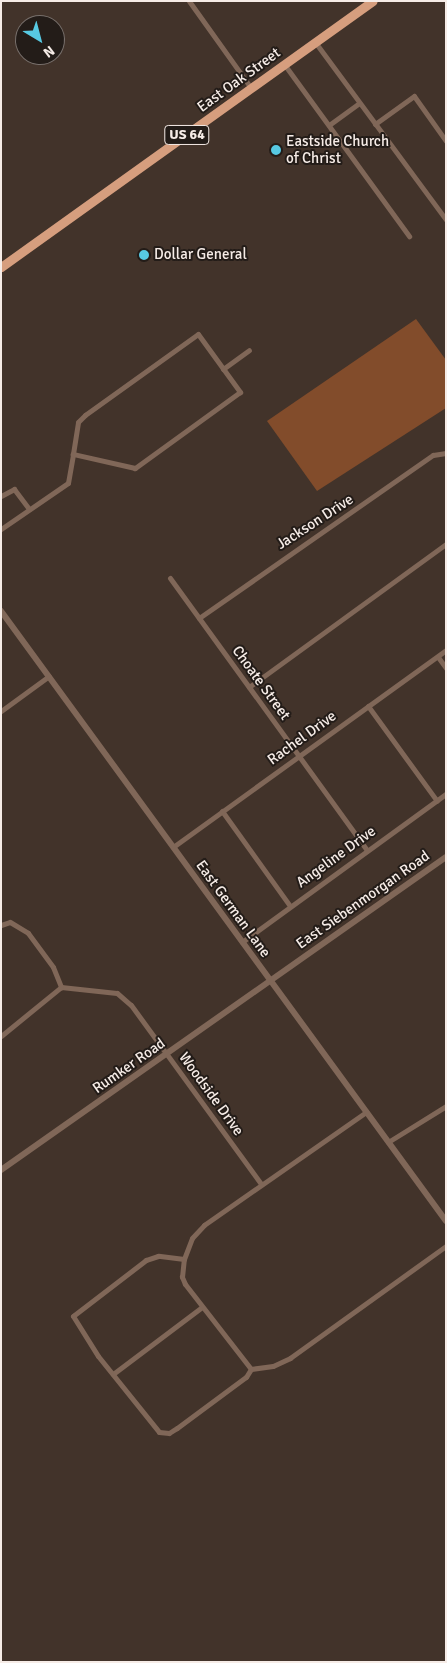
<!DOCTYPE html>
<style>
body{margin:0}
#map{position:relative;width:447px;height:1663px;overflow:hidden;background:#42332a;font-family:Signika,sans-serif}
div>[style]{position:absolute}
.forest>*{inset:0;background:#824c2b}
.minor>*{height:5px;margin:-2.5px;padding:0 2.5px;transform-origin:2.5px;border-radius:2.5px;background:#806758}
.tertiary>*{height:6px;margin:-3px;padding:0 3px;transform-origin:3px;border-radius:3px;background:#806758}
.trunk>*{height:9px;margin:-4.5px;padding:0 4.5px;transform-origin:4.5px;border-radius:4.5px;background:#d69e7e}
.dots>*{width:14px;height:14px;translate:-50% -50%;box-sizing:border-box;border:2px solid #231c18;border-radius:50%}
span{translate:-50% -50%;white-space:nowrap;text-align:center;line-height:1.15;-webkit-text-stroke:4px #231c18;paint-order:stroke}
.shield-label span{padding:1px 4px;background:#231c18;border:1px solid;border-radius:4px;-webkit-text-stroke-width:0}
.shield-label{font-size:14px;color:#f6ece7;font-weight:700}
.street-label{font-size:15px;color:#f6ece7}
.poi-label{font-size:15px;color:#f6ece7}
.left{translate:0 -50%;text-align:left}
.frame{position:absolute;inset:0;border:2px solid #f6ece7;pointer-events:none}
.north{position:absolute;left:15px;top:15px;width:50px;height:50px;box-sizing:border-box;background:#231c18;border:1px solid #776f6b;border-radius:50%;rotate:143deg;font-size:14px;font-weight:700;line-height:20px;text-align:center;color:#f6ece7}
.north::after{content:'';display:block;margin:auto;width:18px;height:22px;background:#57c9e2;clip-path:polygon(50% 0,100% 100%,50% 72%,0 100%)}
</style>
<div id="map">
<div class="forest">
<div style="clip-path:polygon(416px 319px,446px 360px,446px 408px,317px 491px,267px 421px)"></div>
</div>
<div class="minor">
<div style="left:189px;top:1px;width:107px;rotate:54.5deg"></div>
<div style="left:315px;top:42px;width:221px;rotate:53.6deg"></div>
<div style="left:284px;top:64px;width:213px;rotate:54deg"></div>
<div style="left:375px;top:124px;width:48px;rotate:-35.7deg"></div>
<div style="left:414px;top:96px;width:55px;rotate:54.6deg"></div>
<div style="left:329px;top:125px;width:37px;rotate:-36deg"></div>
<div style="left:223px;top:369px;width:32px;rotate:-36deg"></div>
<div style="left:1px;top:496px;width:15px;rotate:-28deg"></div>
<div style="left:14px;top:489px;width:25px;rotate:53deg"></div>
<div style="left:1px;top:529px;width:81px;rotate:-34.5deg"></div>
<div style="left:68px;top:483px;width:29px;rotate:-80deg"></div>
<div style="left:73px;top:454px;width:32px;rotate:-81deg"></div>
<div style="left:78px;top:422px;width:10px;rotate:-45deg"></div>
<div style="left:85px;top:415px;width:139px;rotate:-35.6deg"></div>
<div style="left:198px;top:334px;width:72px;rotate:54.1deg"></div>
<div style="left:240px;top:392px;width:130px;rotate:144.1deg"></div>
<div style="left:135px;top:468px;width:64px;rotate:-167.3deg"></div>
<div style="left:170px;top:578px;width:336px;rotate:54.1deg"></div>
<div style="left:199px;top:618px;width:285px;rotate:-34.9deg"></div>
<div style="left:433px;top:455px;width:13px;rotate:-9deg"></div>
<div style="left:438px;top:657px;width:14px;rotate:54deg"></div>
<div style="left:249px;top:687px;width:243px;rotate:-36deg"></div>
<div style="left:368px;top:706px;width:117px;rotate:54deg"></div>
<div style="left:1px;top:711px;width:59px;rotate:-36.1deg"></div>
<div style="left:222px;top:811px;width:117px;rotate:54.4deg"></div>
<div style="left:173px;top:847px;width:337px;rotate:-35.8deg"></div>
<div style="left:1px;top:925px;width:9px;rotate:-18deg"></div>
<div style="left:10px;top:922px;width:21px;rotate:31deg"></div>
<div style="left:28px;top:933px;width:42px;rotate:53.7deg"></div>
<div style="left:53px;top:967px;width:22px;rotate:68deg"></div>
<div style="left:242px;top:942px;width:252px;rotate:-36deg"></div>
<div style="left:61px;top:987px;width:56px;rotate:6.1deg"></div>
<div style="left:117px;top:993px;width:18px;rotate:41deg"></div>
<div style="left:131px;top:1005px;width:221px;rotate:54deg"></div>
<div style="left:1px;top:1036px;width:77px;rotate:-39.2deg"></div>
<div style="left:388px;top:1142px;width:68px;rotate:-31.8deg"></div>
<div style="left:184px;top:1259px;width:26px;rotate:-173deg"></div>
<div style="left:158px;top:1256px;width:13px;rotate:162deg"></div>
<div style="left:146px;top:1260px;width:92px;rotate:142.5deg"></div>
<div style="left:73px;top:1316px;width:47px;rotate:58deg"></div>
<div style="left:98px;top:1356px;width:97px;rotate:51.2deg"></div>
<div style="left:159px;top:1432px;width:10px;rotate:6deg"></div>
<div style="left:169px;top:1433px;width:9px;rotate:-32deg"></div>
<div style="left:177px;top:1428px;width:86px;rotate:-36.5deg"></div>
<div style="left:246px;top:1377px;width:9px;rotate:-58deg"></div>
<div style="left:251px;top:1369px;width:108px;rotate:-127.8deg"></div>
<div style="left:185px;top:1284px;width:8px;rotate:-113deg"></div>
<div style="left:182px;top:1277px;width:18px;rotate:-84deg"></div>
<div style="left:184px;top:1259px;width:22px;rotate:-69deg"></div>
<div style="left:192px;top:1238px;width:18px;rotate:-47deg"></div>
<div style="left:204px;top:1225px;width:198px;rotate:-34.9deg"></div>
<div style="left:251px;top:1369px;width:22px;rotate:-8deg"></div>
<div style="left:273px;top:1366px;width:19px;rotate:-25deg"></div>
<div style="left:290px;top:1358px;width:192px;rotate:-35.7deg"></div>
<div style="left:113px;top:1374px;width:111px;rotate:-37deg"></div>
</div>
<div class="tertiary">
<div style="left:1px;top:611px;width:755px;rotate:53.89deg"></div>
<div style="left:1px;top:1170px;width:544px;rotate:-35.12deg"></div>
</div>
<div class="trunk">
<div style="left:1px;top:267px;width:457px;rotate:-35.6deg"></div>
</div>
<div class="dots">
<div style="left:276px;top:150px;background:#57c9e2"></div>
<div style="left:144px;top:255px;background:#57c9e2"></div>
</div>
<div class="shield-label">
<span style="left:187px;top:135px">US 64</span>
</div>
<div class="street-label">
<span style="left:239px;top:80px;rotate:-36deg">East Oak Street</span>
<span style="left:315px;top:522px;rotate:-33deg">Jackson Drive</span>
<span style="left:261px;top:683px;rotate:54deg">Choate Street</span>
<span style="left:302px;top:738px;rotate:-36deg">Rachel Drive</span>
<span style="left:336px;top:857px;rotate:-36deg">Angeline Drive</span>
<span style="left:363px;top:900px;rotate:-35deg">East Siebenmorgan Road</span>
<span style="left:233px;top:909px;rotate:54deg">East German Lane</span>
<span style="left:129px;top:1066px;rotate:-35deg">Rumker Road</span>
<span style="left:211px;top:1094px;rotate:54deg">Woodside Drive</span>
</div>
<div class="poi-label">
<span class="left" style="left:286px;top:150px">Eastside Church<br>of Christ</span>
<span class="left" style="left:154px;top:255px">Dollar General</span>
</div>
<div class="frame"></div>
<div class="north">N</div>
</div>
